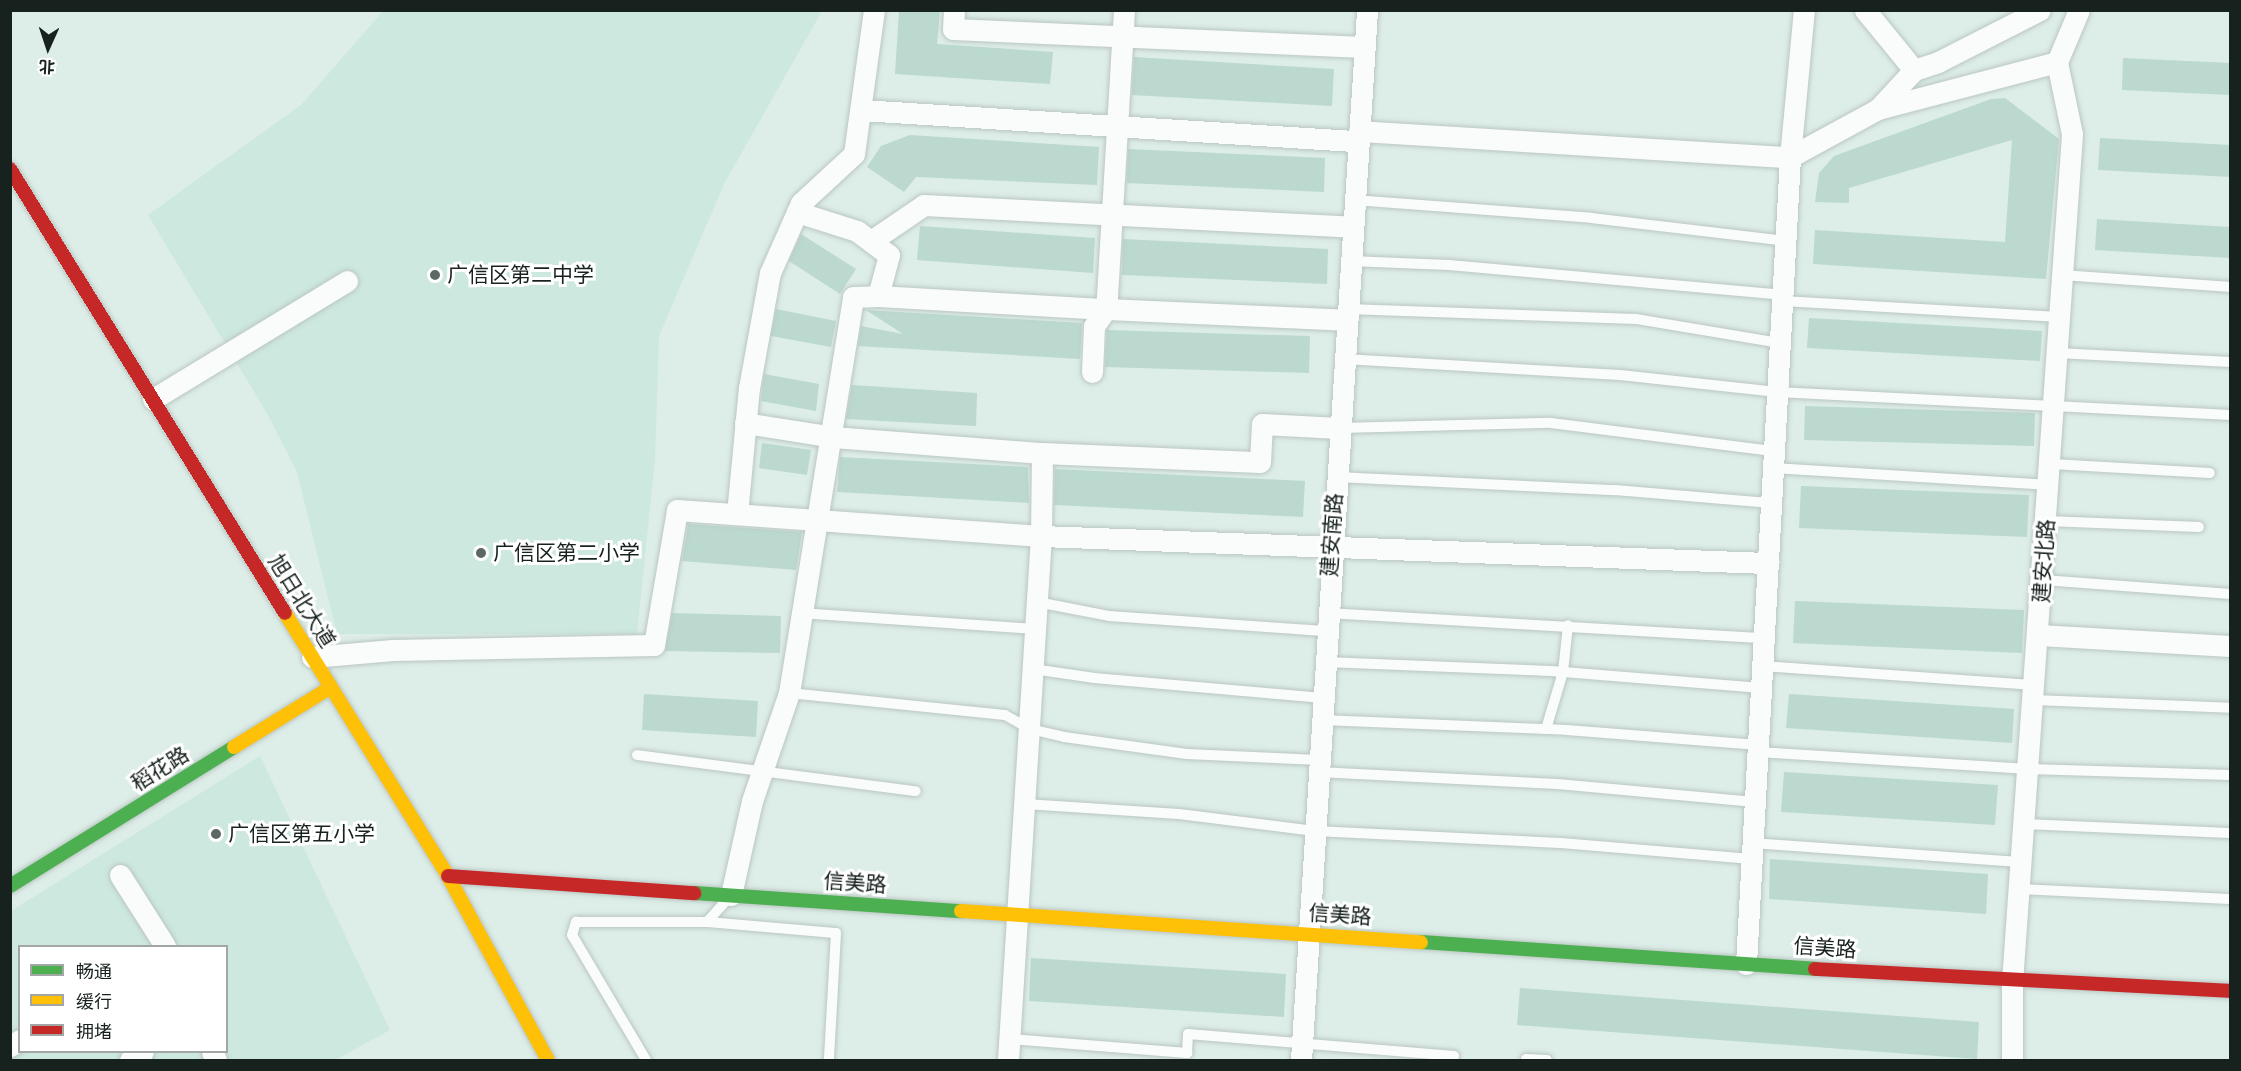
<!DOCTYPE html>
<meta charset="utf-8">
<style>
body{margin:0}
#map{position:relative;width:2241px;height:1071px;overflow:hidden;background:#ddede7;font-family:Signika,"Noto Sans SC",sans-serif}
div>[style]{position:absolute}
.built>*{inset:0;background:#cde8de}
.building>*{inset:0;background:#bbd9cf}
.roads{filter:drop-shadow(0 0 2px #bac6c2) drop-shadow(0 0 2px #bac6c2)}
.lane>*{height:10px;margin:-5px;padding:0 5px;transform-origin:5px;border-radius:5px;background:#fafcfb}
.street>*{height:21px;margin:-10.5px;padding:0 10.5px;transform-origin:10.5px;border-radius:10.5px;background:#fafcfb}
.fast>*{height:14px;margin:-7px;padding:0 7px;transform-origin:7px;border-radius:7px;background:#4caf50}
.slow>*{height:14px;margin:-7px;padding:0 7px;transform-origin:7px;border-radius:7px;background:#ffc107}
.jam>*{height:14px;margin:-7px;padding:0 7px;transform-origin:7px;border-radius:7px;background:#c62828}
.dots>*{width:16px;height:16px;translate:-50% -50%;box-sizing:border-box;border:3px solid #fff;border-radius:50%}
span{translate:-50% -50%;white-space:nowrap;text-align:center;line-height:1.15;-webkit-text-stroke:6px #fff;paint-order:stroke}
.poi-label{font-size:21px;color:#17211d}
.left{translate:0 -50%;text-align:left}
.street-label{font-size:21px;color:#17211d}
.frame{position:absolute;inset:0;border:12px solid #17211d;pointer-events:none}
.legend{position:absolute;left:18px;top:945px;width:210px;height:108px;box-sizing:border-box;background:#fff;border:2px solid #a2a6a5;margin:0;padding:8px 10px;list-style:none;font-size:18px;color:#17211d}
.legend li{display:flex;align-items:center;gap:12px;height:30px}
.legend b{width:30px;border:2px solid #a2a6a5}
.north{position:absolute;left:18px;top:18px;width:60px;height:60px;-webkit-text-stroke:4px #fff;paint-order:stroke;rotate:183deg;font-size:16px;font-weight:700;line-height:24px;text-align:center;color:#17211d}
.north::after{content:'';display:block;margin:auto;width:21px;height:27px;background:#17211d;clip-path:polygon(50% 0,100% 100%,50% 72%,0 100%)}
</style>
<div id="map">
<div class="built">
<div style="clip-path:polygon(383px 11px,822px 11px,725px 182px,659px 336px,655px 459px,637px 634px,337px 634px,297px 472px,268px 415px,148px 215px,301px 105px)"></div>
<div style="clip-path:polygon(evenodd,260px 756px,390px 1030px,335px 1060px,11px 1060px,11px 911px,260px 756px,20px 946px,226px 946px,226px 1052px,20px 1052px,20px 946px)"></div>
</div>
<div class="building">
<div style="clip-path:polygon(899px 10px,940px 10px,937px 44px,1053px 52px,1050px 84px,895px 74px)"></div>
<div style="clip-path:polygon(1134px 57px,1334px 69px,1332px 106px,1132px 95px)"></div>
<div style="clip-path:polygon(2123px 58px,2230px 63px,2230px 95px,2122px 90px)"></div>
<div style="clip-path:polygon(2005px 98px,2059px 139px,2046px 279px,1813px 264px,1815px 230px,2005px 242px,2012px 140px,1849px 188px,1849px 203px,1815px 202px,1819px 173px,1834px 156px,1991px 99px)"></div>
<div style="clip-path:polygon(910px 135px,1099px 147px,1097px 185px,916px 177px,904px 192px,867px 167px,881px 146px)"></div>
<div style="clip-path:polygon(2100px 138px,2230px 145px,2230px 177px,2098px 170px)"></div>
<div style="clip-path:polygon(1128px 149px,1325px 158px,1324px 192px,1127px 183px)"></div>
<div style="clip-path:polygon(2097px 219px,2230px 227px,2230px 258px,2095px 250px)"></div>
<div style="clip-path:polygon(920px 226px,1095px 238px,1093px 273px,917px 260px)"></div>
<div style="clip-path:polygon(801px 234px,856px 269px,840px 294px,789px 261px)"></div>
<div style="clip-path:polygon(1123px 239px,1328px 249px,1327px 284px,1122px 275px)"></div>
<div style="clip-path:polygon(776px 309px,836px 321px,831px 347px,771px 336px)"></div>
<div style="clip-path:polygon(866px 310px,1082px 323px,1080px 359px,858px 346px,861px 326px,903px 334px)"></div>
<div style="clip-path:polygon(1809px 318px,2042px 331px,2040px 361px,1807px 348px)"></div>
<div style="clip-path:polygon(1107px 330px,1310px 336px,1309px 373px,1105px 367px)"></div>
<div style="clip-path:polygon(764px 374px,819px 384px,816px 411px,761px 401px)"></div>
<div style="clip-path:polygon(852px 385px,977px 393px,976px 426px,846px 419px)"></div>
<div style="clip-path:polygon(1805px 406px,2035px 413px,2034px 446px,1804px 440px)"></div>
<div style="clip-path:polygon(762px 443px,811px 450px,807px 475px,759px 468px)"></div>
<div style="clip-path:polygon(840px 457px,1028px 467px,1029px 503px,837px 492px)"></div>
<div style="clip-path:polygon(1055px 469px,1305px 481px,1303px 517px,1054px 505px)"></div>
<div style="clip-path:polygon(1801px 486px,2029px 495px,2027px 537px,1799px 528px)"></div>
<div style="clip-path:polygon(688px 524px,802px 532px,796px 570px,682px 561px)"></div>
<div style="clip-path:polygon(1795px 601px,2024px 610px,2022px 653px,1793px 643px)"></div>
<div style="clip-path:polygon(672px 613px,781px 616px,780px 653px,665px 651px)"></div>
<div style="clip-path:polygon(644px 694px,758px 701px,756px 737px,642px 730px)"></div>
<div style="clip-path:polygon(1789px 694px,2014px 709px,2012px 743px,1786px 728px)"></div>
<div style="clip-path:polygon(1784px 772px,1998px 785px,1995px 825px,1781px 812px)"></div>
<div style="clip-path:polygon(1770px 859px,1988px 874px,1986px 914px,1769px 899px)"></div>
<div style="clip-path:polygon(1031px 958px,1286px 974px,1284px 1017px,1029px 1001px)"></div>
<div style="clip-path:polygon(1520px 988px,1979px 1022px,1977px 1059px,1517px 1025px)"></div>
</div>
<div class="roads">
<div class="lane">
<div style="left:1354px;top:200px;width:238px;rotate:4.3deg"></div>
<div style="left:1591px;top:218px;width:196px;rotate:6.7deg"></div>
<div style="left:1350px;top:261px;width:99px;rotate:2.3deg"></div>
<div style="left:1449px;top:265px;width:334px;rotate:5.1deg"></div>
<div style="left:2063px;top:275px;width:167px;rotate:4.1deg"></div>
<div style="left:1782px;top:301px;width:278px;rotate:3.3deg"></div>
<div style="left:1347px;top:309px;width:289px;rotate:2deg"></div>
<div style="left:1636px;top:319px;width:146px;rotate:9.5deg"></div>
<div style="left:2058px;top:353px;width:172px;rotate:3deg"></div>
<div style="left:1344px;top:359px;width:276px;rotate:3.3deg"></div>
<div style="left:1620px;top:375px;width:158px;rotate:6.2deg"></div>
<div style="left:1777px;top:392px;width:454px;rotate:2.9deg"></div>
<div style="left:1339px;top:428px;width:212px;rotate:-1.4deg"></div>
<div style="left:1551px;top:423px;width:225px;rotate:7.2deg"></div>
<div style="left:2052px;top:464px;width:158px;rotate:3.3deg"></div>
<div style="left:1773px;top:468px;width:278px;rotate:3.5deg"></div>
<div style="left:1336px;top:477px;width:279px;rotate:2.7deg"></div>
<div style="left:1615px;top:490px;width:157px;rotate:4.8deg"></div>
<div style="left:2047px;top:521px;width:152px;rotate:2.3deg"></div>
<div style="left:2043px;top:580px;width:188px;rotate:4.3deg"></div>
<div style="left:1037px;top:602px;width:73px;rotate:11deg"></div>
<div style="left:1109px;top:616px;width:218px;rotate:4deg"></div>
<div style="left:800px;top:613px;width:236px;rotate:3.9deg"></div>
<div style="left:1327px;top:613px;width:438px;rotate:3.3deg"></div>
<div style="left:1325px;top:662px;width:226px;rotate:2.3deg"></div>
<div style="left:1551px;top:671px;width:211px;rotate:4.6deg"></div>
<div style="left:1762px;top:666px;width:274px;rotate:4deg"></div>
<div style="left:1033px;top:669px;width:62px;rotate:8.4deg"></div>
<div style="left:1094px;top:678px;width:230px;rotate:5deg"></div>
<div style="left:789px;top:693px;width:217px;rotate:5.8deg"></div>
<div style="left:1005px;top:715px;width:29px;rotate:29deg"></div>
<div style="left:1030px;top:729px;width:35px;rotate:13deg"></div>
<div style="left:1064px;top:737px;width:124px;rotate:7.9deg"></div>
<div style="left:1187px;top:754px;width:132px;rotate:2.6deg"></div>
<div style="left:2034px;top:700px;width:196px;rotate:2.3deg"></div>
<div style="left:1321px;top:720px;width:246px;rotate:2.3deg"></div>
<div style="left:1567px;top:730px;width:192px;rotate:4.5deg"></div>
<div style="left:1546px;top:729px;width:59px;rotate:-73.4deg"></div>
<div style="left:1563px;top:672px;width:47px;rotate:-83.9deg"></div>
<div style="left:1758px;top:752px;width:271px;rotate:3.6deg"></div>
<div style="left:2028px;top:769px;width:202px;rotate:1.7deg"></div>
<div style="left:637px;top:755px;width:281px;rotate:7.4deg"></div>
<div style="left:1318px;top:772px;width:239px;rotate:2.9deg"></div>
<div style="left:1557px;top:784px;width:199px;rotate:5.2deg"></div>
<div style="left:1025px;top:804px;width:154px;rotate:3.7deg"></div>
<div style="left:1179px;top:814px;width:137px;rotate:7.1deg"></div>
<div style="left:1315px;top:831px;width:245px;rotate:2.8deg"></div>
<div style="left:1560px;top:843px;width:193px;rotate:4.8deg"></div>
<div style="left:2024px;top:824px;width:206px;rotate:2.5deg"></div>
<div style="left:1753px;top:843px;width:269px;rotate:4.1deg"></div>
<div style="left:2019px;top:889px;width:211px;rotate:2.7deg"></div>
<div style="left:707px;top:922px;width:129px;rotate:4.9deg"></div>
<div style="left:836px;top:933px;width:127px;rotate:93.2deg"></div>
<div style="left:1010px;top:1039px;width:178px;rotate:4.5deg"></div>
<div style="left:1187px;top:1053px;width:19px;rotate:-87deg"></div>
<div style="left:1188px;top:1034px;width:267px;rotate:4.7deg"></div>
<div style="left:1526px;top:1059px;width:21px;rotate:3deg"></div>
<div style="left:646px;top:1060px;width:145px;rotate:-120.6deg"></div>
<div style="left:572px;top:935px;width:14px;rotate:-73deg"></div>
<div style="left:576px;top:922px;width:131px"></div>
<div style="left:707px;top:922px;width:28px;rotate:-48deg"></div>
</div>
<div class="street">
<div style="left:954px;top:10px;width:19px;rotate:93deg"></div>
<div style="left:953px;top:29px;width:411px;rotate:2.5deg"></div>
<div style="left:1124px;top:10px;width:300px;rotate:93.4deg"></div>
<div style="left:1106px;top:309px;width:240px;rotate:2.6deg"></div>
<div style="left:1865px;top:10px;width:77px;rotate:50.8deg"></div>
<div style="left:1914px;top:70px;width:25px;rotate:-18deg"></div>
<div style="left:1938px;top:62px;width:114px;rotate:-27deg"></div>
<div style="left:2057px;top:62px;width:56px;rotate:-67.1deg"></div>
<div style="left:1878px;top:109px;width:53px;rotate:-47.3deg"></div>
<div style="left:861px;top:110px;width:498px;rotate:3.6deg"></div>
<div style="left:1359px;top:131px;width:432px;rotate:3.5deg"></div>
<div style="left:1790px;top:157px;width:100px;rotate:-28.6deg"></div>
<div style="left:1878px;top:109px;width:185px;rotate:-14.7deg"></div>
<div style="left:797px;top:212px;width:63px;rotate:17.6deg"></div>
<div style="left:857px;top:231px;width:40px;rotate:37deg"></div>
<div style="left:889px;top:255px;width:42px;rotate:105deg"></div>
<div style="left:878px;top:296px;width:228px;rotate:3.3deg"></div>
<div style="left:1106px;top:309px;width:21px;rotate:125deg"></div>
<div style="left:1094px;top:326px;width:46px;rotate:92.5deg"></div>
<div style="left:871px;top:241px;width:64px;rotate:-34.2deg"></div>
<div style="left:924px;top:205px;width:429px;rotate:2.9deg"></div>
<div style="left:153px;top:399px;width:227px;rotate:-31.3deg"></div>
<div style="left:745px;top:423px;width:89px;rotate:9deg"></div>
<div style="left:833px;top:437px;width:210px;rotate:4.4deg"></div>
<div style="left:737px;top:514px;width:127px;rotate:-84.6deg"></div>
<div style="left:749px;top:388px;width:117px;rotate:-79.7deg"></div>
<div style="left:770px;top:273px;width:77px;rotate:-66.1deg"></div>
<div style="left:801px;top:203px;width:72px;rotate:-42.8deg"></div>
<div style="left:854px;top:154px;width:145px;rotate:-82.1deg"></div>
<div style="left:2039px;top:635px;width:191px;rotate:3.3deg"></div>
<div style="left:312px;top:657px;width:81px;rotate:-4.9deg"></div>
<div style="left:393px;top:650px;width:261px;rotate:-1.1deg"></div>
<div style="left:654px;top:645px;width:137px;rotate:-80.3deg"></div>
<div style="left:677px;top:510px;width:365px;rotate:4.1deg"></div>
<div style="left:1041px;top:536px;width:83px;rotate:-89.3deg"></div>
<div style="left:1042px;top:453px;width:218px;rotate:2.4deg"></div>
<div style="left:1260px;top:462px;width:38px;rotate:-87deg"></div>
<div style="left:1262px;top:424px;width:77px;rotate:3deg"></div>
<div style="left:120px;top:875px;width:84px;rotate:57.6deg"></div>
<div style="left:731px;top:895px;width:96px;rotate:-77.4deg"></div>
<div style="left:752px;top:801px;width:114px;rotate:-71.1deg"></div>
<div style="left:789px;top:693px;width:401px;rotate:-80.8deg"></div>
<div style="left:853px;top:297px;width:25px;rotate:-2deg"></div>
<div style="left:1746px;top:964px;width:808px;rotate:-86.88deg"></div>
<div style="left:1790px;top:157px;width:148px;rotate:-84.6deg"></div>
<div style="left:10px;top:1046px;width:12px;rotate:-31deg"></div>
<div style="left:212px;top:1052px;width:9px;rotate:63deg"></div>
<div style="left:130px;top:1060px;width:15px;rotate:-32deg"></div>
<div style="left:1008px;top:1060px;width:525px;rotate:-86.4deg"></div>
<div style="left:1041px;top:536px;width:728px;rotate:2.13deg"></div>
<div style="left:1301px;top:1060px;width:1052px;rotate:-86.4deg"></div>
<div style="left:2012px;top:1060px;width:78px;rotate:-90deg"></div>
<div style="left:2012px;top:982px;width:850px;rotate:-85.95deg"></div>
<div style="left:2072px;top:134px;width:74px;rotate:-101.8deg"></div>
</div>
<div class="fast">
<div style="left:10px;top:886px;width:264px;rotate:-31.8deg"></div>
<div style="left:694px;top:893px;width:268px;rotate:3.9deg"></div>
<div style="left:1421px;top:942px;width:395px;rotate:3.9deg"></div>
</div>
<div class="slow">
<div style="left:285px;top:613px;width:309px;rotate:58.2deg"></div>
<div style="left:448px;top:876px;width:209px;rotate:61.5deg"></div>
<div style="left:234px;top:747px;width:114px;rotate:-31.7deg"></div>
<div style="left:961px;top:911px;width:461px;rotate:3.9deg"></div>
</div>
<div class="jam">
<div style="left:10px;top:169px;width:522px;rotate:58.23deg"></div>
<div style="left:448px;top:876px;width:247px;rotate:4deg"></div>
<div style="left:1815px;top:969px;width:416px;rotate:3deg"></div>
</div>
</div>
<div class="dots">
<div style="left:435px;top:275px;background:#5c6864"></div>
<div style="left:481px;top:553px;background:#5c6864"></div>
<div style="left:216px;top:834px;background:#5c6864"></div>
</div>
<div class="poi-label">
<span class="left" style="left:447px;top:275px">广信区第二中学</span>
<span class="left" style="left:493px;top:553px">广信区第二小学</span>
<span class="left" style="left:228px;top:834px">广信区第五小学</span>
</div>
<div class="street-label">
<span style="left:1332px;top:535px;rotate:-86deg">建安南路</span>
<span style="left:2044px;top:561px;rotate:-86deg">建安北路</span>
<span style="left:302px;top:601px;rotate:58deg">旭日北大道</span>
<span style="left:160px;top:769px;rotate:-32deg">稻花路</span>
<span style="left:855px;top:883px;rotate:4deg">信美路</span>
<span style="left:1340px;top:915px;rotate:4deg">信美路</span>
<span style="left:1825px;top:948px;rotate:4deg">信美路</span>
</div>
<div class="frame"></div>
<ul class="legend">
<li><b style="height:8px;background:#4caf50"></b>畅通</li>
<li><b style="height:8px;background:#ffc107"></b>缓行</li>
<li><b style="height:8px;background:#c62828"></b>拥堵</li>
</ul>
<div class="north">北</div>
</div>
